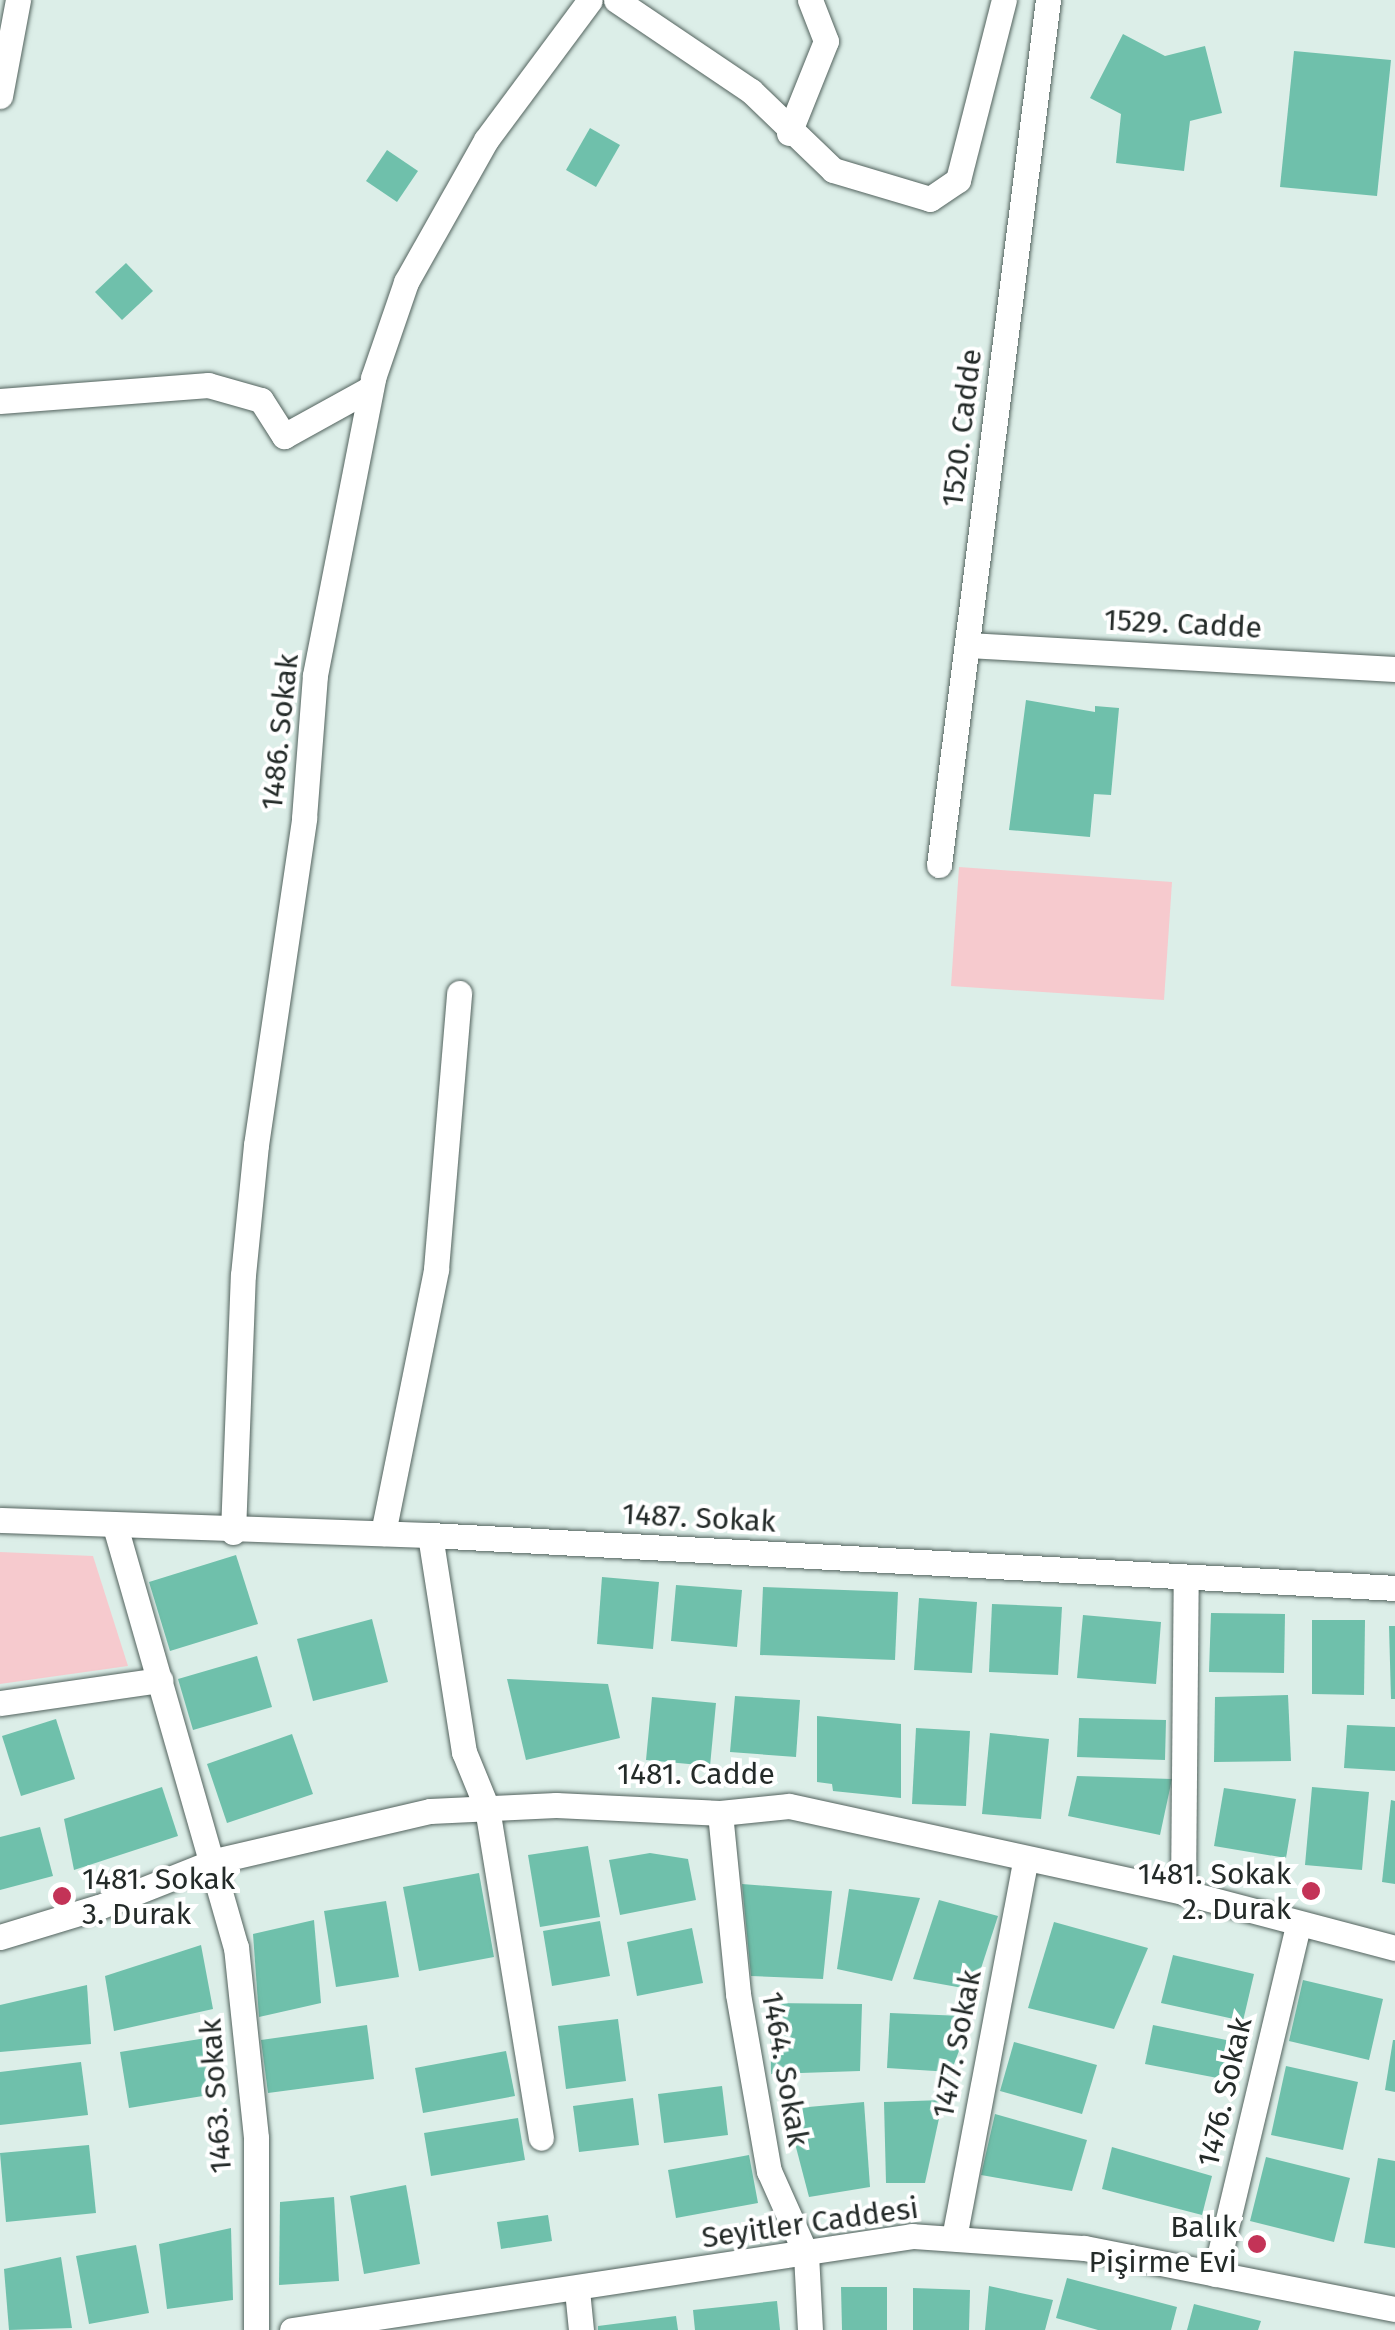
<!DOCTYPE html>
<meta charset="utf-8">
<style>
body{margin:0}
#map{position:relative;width:1395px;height:2330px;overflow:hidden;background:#dceee8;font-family:"Fira Sans",sans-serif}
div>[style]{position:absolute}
.green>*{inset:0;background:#f6cace}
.building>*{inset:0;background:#6fc0ab}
.roads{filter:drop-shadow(0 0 2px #53635e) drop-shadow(0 0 2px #53635e)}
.minor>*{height:25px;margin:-12.5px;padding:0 12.5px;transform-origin:12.5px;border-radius:12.5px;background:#fff}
.dots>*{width:28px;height:28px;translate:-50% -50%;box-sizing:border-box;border:5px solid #fff;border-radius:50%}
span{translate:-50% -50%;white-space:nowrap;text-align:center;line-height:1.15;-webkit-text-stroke:8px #fff;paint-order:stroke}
.street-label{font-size:30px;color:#242b29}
.poi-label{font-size:30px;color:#242b29}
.right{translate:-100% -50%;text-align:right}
.left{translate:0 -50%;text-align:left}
</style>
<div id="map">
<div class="green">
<div style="clip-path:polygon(959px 867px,1172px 882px,1164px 1000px,951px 986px)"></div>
<div style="clip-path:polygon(0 1552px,93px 1556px,128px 1666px,0 1684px)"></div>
</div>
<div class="building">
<div style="clip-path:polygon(1123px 34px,1165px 56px,1205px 46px,1222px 113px,1190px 121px,1184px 171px,1116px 163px,1121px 114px,1090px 98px)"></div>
<div style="clip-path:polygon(1294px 51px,1391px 60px,1377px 196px,1280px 187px)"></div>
<div style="clip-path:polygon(590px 128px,620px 145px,596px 187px,566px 170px)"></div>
<div style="clip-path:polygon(387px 150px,418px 171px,397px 202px,366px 181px)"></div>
<div style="clip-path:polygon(126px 263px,153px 291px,122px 320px,95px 292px)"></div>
<div style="clip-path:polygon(1026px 700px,1095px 712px,1095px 706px,1119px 708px,1111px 795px,1094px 794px,1090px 837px,1009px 830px)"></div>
<div style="clip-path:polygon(236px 1555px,258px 1624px,170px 1651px,149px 1582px)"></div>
<div style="clip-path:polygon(602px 1577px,659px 1582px,653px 1649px,597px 1644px)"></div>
<div style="clip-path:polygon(676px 1585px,742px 1590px,737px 1647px,671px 1641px)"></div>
<div style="clip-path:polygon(763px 1587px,898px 1592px,895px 1660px,760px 1655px)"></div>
<div style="clip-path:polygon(919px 1598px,977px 1602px,972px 1673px,914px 1670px)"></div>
<div style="clip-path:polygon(992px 1604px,1062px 1607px,1058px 1675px,989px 1672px)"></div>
<div style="clip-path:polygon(1211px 1613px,1285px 1614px,1284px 1673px,1209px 1672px)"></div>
<div style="clip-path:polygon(1083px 1615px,1161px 1622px,1156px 1684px,1077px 1678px)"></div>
<div style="clip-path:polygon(372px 1619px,388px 1682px,313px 1701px,297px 1639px)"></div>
<div style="clip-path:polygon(1312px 1620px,1365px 1620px,1364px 1695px,1312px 1694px)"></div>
<div style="clip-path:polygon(1389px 1626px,1395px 1626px,1395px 1699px,1391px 1699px)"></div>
<div style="clip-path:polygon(257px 1656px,272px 1707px,193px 1730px,178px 1679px)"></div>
<div style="clip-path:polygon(507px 1679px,608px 1684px,620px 1738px,526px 1760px)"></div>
<div style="clip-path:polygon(1288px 1695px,1291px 1761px,1214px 1762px,1215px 1697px)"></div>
<div style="clip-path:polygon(735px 1696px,800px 1700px,796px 1757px,730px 1752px)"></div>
<div style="clip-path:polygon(652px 1697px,716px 1703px,710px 1766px,646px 1760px)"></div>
<div style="clip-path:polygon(817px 1716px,901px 1724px,901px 1798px,833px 1791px,832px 1784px,817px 1782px)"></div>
<div style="clip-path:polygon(1079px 1718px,1166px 1720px,1165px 1760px,1077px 1757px)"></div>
<div style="clip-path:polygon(56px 1719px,75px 1779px,21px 1796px,2px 1736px)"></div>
<div style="clip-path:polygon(1347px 1725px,1395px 1727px,1395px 1771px,1344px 1768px)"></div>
<div style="clip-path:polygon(916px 1728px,970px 1731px,966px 1806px,912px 1804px)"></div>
<div style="clip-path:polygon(990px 1733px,1049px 1739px,1041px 1819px,982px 1814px)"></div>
<div style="clip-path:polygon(292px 1734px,313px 1794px,227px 1823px,207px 1764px)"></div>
<div style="clip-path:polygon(1077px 1776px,1172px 1779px,1160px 1835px,1068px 1816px)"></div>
<div style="clip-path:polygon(162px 1787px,178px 1836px,74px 1870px,64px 1819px)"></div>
<div style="clip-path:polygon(1312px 1787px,1369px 1792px,1362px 1870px,1305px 1865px)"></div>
<div style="clip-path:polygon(1224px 1788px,1296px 1799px,1286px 1858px,1214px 1846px)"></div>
<div style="clip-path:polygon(1391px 1800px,1395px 1801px,1395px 1884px,1382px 1882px)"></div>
<div style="clip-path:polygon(40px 1827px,53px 1876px,0 1890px,0 1837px)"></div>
<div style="clip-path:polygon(588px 1846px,600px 1917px,540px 1927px,528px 1855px)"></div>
<div style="clip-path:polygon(650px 1853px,688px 1859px,696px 1900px,620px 1915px,609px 1860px)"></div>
<div style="clip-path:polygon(479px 1873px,494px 1957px,419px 1971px,403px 1887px)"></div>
<div style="clip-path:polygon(742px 1884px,832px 1891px,823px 1979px,751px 1976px)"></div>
<div style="clip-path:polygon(849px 1889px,920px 1898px,892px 1981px,837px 1969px)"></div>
<div style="clip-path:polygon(939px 1900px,998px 1916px,974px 1990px,913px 1979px)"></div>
<div style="clip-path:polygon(386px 1901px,399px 1977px,336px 1987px,324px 1911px)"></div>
<div style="clip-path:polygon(314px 1920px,321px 2003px,259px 2017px,253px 1934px)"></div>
<div style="clip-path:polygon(600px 1921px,610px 1976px,552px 1986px,543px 1931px)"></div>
<div style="clip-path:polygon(1054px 1922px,1148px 1948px,1114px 2029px,1028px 2008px)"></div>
<div style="clip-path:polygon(692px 1928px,703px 1983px,637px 1996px,627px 1942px)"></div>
<div style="clip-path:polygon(201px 1945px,213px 2009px,114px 2031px,105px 1976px)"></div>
<div style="clip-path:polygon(1173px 1955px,1254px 1974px,1243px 2021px,1161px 2003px)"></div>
<div style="clip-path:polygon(1303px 1980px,1383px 1999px,1369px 2060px,1289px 2041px)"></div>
<div style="clip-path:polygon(87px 1985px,91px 2044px,0 2052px,0 2005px)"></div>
<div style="clip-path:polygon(770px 2003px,862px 2004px,860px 2071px,771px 2074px)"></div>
<div style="clip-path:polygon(890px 2013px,963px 2016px,968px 2027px,951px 2072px,887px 2068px)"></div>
<div style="clip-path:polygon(618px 2019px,626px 2081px,566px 2089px,558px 2026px)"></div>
<div style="clip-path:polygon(367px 2025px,374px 2079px,268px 2093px,261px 2040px)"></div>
<div style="clip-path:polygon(1153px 2025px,1241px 2043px,1233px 2081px,1145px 2064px)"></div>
<div style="clip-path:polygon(206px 2038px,215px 2094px,129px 2108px,120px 2052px)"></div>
<div style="clip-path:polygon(1393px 2040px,1395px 2040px,1395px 2092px,1385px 2090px)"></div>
<div style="clip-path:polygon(1014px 2042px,1097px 2065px,1082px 2114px,1000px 2091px)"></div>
<div style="clip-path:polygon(506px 2051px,515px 2096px,423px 2113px,415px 2068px)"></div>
<div style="clip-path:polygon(81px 2062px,88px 2115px,0 2125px,0 2072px)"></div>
<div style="clip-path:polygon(1286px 2066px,1358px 2082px,1343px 2150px,1271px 2135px)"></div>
<div style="clip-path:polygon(722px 2086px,728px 2135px,664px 2143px,658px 2094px)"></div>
<div style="clip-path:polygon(633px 2098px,639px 2145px,579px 2152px,573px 2106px)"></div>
<div style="clip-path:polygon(943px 2100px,925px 2183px,886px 2183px,884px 2102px)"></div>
<div style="clip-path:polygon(864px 2102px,870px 2187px,809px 2197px,786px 2109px)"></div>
<div style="clip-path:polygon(995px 2114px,1087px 2140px,1072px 2191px,981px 2175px)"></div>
<div style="clip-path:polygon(518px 2118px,525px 2160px,431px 2176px,424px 2133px)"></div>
<div style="clip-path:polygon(89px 2145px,96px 2213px,6px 2222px,0 2153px)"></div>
<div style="clip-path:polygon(1112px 2147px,1212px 2176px,1202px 2215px,1102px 2189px)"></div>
<div style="clip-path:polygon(749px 2155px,758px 2203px,676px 2218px,668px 2170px)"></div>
<div style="clip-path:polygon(1266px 2157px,1350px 2178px,1334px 2242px,1250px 2221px)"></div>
<div style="clip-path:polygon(1378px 2158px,1395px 2161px,1395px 2248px,1364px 2243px)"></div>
<div style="clip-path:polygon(406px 2185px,420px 2264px,364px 2274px,350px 2196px)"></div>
<div style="clip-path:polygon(334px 2197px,339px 2281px,279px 2285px,280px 2202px)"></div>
<div style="clip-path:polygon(548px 2215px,552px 2241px,501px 2249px,497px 2222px)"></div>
<div style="clip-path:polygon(231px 2228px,233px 2300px,167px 2309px,159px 2244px)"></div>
<div style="clip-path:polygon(136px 2245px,149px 2313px,89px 2324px,76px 2256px)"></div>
<div style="clip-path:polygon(61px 2257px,72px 2328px,9px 2330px,4px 2269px)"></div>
<div style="clip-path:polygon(1067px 2278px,1177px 2307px,1171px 2330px,1098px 2330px,1056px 2318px)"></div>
<div style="clip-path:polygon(989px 2286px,1053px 2300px,1045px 2330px,985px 2330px)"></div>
<div style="clip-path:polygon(841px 2287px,887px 2287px,887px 2330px,842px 2330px)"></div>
<div style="clip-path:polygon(913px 2288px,970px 2290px,969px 2330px,913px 2330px)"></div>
<div style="clip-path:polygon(777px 2301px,780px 2330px,695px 2330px,693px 2310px)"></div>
<div style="clip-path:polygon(1194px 2304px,1261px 2321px,1258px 2330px,1187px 2330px)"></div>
<div style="clip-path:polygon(676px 2316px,678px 2330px,598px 2330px,598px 2326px)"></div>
</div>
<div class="roads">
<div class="minor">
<div style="left:616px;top:0;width:163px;rotate:34deg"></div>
<div style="left:751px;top:91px;width:114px;rotate:43.9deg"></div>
<div style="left:833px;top:170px;width:101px;rotate:16.6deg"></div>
<div style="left:930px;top:199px;width:34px;rotate:-34deg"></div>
<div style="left:958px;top:180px;width:186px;rotate:-75.7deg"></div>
<div style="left:0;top:96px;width:98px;rotate:-79.4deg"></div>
<div style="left:789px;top:133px;width:99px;rotate:-68.1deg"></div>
<div style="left:826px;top:41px;width:44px;rotate:-111.3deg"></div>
<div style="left:0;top:401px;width:209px;rotate:-4.4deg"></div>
<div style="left:208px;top:385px;width:55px;rotate:15.8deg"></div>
<div style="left:261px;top:400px;width:43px;rotate:57.4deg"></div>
<div style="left:284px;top:436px;width:99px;rotate:-28.9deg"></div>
<div style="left:967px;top:645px;width:429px;rotate:3.2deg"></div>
<div style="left:939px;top:865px;width:872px;rotate:-82.82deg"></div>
<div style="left:0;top:1520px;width:430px;rotate:2deg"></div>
<div style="left:430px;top:1535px;width:966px;rotate:3.14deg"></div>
<div style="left:115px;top:1526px;width:438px;rotate:74deg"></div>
<div style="left:236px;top:1947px;width:192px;rotate:84deg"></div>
<div style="left:256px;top:2138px;width:192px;rotate:90deg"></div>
<div style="left:233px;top:1532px;width:257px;rotate:-87.8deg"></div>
<div style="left:243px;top:1275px;width:131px;rotate:-84.3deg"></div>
<div style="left:256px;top:1145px;width:331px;rotate:-81.6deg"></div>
<div style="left:304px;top:818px;width:143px;rotate:-85.6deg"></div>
<div style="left:315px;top:675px;width:303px;rotate:-78.9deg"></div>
<div style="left:373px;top:378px;width:102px;rotate:-71deg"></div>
<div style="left:406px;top:282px;width:163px;rotate:-60.6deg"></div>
<div style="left:486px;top:140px;width:174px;rotate:-53.4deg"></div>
<div style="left:383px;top:1533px;width:269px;rotate:-78.6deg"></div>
<div style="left:436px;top:1269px;width:277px;rotate:-85.2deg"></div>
<div style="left:430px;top:1535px;width:220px;rotate:81.1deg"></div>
<div style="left:464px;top:1752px;width:61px;rotate:67.7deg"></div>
<div style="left:487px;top:1808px;width:334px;rotate:80.7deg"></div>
<div style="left:0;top:1703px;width:162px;rotate:-8.2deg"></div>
<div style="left:720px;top:1813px;width:182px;rotate:84.3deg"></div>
<div style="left:738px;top:1994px;width:180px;rotate:80.1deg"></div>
<div style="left:769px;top:2171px;width:91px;rotate:66deg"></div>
<div style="left:806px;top:2254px;width:76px;rotate:87deg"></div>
<div style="left:1183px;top:1892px;width:314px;rotate:-89.5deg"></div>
<div style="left:0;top:1937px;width:103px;rotate:-16.9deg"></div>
<div style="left:99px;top:1907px;width:125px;rotate:-21.6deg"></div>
<div style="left:215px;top:1861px;width:221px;rotate:-13.1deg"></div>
<div style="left:430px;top:1811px;width:126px;rotate:-2.7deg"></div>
<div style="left:556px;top:1805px;width:164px;rotate:2.8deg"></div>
<div style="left:720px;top:1813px;width:69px;rotate:-5.8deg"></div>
<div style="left:789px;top:1806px;width:403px;rotate:12.3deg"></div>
<div style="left:1183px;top:1892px;width:219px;rotate:14.8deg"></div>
<div style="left:954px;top:2238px;width:383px;rotate:-79.3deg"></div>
<div style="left:1215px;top:2274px;width:358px;rotate:-76.6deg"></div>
<div style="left:577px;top:2290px;width:40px;rotate:84.3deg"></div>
<div style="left:292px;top:2330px;width:627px;rotate:-8.62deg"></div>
<div style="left:912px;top:2236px;width:172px;rotate:4deg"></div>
<div style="left:1084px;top:2248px;width:317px;rotate:11.1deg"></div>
</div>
</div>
<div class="dots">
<div style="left:1311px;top:1891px;background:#c33357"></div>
<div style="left:62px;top:1896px;background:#c33357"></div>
<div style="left:1257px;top:2244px;background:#c33357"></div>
</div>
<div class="street-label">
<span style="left:962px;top:428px;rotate:-83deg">1520. Cadde</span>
<span style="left:1183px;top:624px;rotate:3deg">1529. Cadde</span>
<span style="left:280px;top:732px;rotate:-84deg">1486. Sokak</span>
<span style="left:699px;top:1518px;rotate:3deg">1487. Sokak</span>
<span style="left:696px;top:1774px">1481. Cadde</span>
<span style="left:957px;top:2044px;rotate:-79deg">1477. Sokak</span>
<span style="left:785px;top:2069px;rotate:80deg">1464. Sokak</span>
<span style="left:1225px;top:2092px;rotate:-77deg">1476. Sokak</span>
<span style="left:216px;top:2096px;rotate:-94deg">1463. Sokak</span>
<span style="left:810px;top:2223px;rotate:-8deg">Seyitler Caddesi</span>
</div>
<div class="poi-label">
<span class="right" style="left:1291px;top:1891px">1481. Sokak<br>2. Durak</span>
<span class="left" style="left:82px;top:1896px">1481. Sokak<br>3. Durak</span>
<span class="right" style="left:1237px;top:2244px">Balık<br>Pişirme Evi</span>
</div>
</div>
